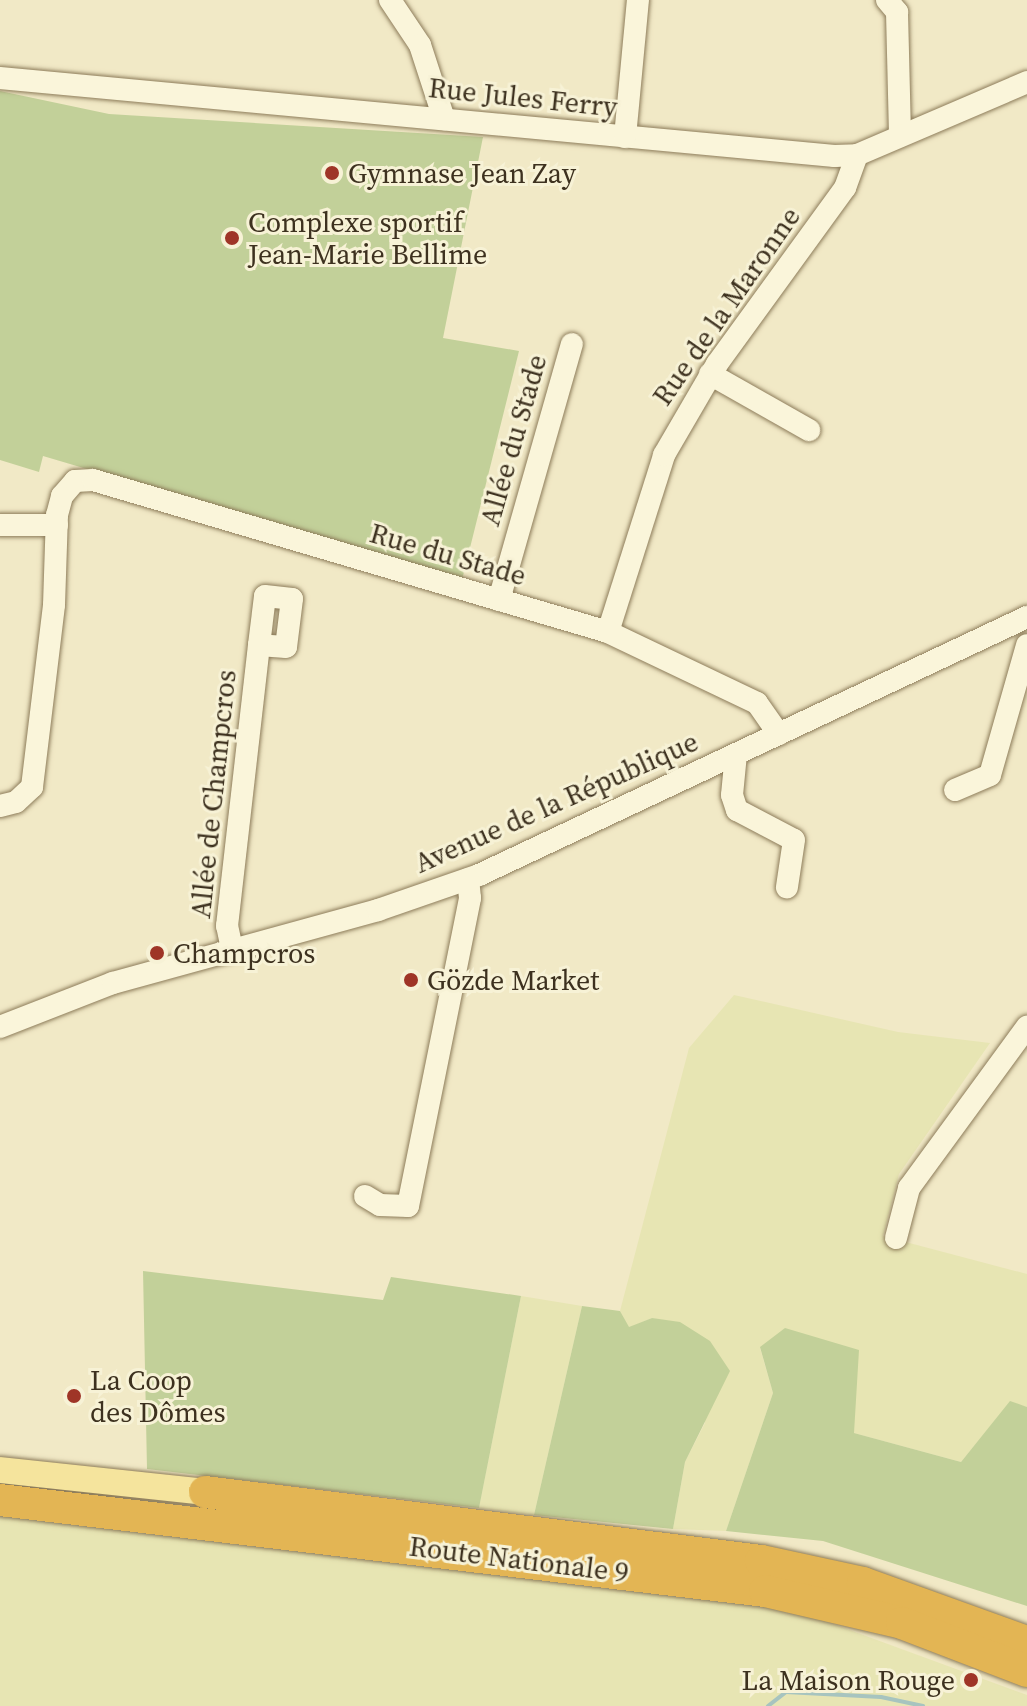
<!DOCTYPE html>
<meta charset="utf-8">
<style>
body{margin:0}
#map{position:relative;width:1027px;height:1706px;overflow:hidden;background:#f1e9c6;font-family:"Source Serif 4",serif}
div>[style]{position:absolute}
.farmland>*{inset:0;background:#e7e5b3}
.green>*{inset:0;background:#c2d099}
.stream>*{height:4px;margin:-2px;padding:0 2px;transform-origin:2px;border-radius:2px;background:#a7c4bf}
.roads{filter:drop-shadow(0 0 2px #8d7c5a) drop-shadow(0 0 2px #8d7c5a)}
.minor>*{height:22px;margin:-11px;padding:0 11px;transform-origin:11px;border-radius:11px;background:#faf5da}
.major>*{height:26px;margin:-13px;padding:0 13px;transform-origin:13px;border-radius:13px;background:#f5e49d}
.highway>*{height:32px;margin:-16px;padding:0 16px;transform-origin:16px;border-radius:16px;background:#e3b554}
.dots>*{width:22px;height:22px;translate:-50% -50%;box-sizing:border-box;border:4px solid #f7f2d6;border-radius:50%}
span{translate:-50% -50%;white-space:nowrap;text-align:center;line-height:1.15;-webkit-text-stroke:6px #f7f2d6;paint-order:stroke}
.street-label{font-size:28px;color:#3d311f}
.poi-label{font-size:28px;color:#3d311f}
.left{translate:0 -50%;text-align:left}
.right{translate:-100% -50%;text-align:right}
</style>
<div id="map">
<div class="farmland">
<div style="clip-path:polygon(734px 995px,898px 1032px,990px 1043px,899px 1174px,883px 1236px,1027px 1274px,1027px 1407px,1010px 1402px,961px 1462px,854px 1433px,760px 1348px,773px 1393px,726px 1531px,673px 1529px,685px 1462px,705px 1423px,652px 1318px,628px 1328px,620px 1311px,689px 1048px)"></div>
<div style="clip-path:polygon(521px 1296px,582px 1306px,534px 1515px,479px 1508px)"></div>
<div style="clip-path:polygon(0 1502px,776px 1603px,1027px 1695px,1027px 1706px,0 1706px)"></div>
</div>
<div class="green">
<div style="clip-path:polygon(0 91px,109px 114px,483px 137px,443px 338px,519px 351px,462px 580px,43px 456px,39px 472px,0 460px)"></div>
<div style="clip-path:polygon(143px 1271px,383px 1300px,391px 1277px,521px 1296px,479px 1508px,147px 1469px)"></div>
<div style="clip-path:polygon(582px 1306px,620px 1311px,629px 1327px,652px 1318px,680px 1322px,710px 1341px,730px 1371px,685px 1462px,673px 1529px,534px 1515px)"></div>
<div style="clip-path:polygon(785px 1328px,859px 1350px,854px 1433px,961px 1462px,1010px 1401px,1027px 1407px,1027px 1606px,823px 1541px,726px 1531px,773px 1393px,760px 1347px)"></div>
</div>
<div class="stream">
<div style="left:768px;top:1706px;width:23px;rotate:-38deg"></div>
<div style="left:786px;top:1692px;width:95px;rotate:3deg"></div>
<div style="left:881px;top:1697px;width:43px;rotate:12.1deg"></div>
</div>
<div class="roads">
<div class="minor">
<div style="left:390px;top:0;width:54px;rotate:56.3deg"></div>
<div style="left:420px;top:45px;width:78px;rotate:72deg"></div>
<div style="left:887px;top:0;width:16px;rotate:50deg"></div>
<div style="left:897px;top:12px;width:124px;rotate:88.6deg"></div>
<div style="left:0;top:78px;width:838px;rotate:5.34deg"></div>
<div style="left:834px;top:156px;width:23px;rotate:-2deg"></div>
<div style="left:857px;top:155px;width:185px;rotate:-23.2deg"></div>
<div style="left:625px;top:137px;width:138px;rotate:-84.6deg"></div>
<div style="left:710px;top:374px;width:114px;rotate:29.5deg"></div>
<div style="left:0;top:525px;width:57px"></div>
<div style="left:499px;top:600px;width:266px;rotate:-74.1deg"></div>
<div style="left:608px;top:632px;width:186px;rotate:-72.4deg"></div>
<div style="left:664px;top:455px;width:105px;rotate:-59.8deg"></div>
<div style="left:717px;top:364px;width:218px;rotate:-54deg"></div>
<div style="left:845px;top:188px;width:35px;rotate:-70deg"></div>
<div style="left:736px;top:754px;width:41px;rotate:95.6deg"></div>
<div style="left:732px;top:795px;width:16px;rotate:72deg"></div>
<div style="left:737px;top:810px;width:64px;rotate:27.8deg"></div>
<div style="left:794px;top:840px;width:48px;rotate:98.5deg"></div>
<div style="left:955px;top:790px;width:38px;rotate:-23deg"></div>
<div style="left:990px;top:775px;width:135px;rotate:-74.1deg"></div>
<div style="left:0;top:806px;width:16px;rotate:-14deg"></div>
<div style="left:16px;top:802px;width:22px;rotate:-43deg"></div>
<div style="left:32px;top:787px;width:183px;rotate:-83.1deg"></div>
<div style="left:54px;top:605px;width:90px;rotate:-88.1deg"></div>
<div style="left:57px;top:515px;width:20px;rotate:-75deg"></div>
<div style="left:62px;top:496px;width:20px;rotate:-49deg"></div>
<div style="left:75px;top:481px;width:18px;rotate:-3deg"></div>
<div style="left:93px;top:480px;width:537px;rotate:16.44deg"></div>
<div style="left:608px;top:632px;width:165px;rotate:25.5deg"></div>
<div style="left:757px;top:703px;width:38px;rotate:55deg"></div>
<div style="left:232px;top:949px;width:24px;rotate:-102deg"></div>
<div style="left:227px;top:926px;width:283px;rotate:-83.5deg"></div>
<div style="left:259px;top:645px;width:49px;rotate:-83deg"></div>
<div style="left:265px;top:596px;width:27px;rotate:6deg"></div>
<div style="left:292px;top:599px;width:48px;rotate:97.1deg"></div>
<div style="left:286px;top:647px;width:27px;rotate:-176deg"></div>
<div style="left:0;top:1027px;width:121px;rotate:-21.3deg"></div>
<div style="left:113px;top:983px;width:275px;rotate:-15.4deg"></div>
<div style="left:378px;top:910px;width:107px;rotate:-19.1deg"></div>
<div style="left:479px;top:875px;width:606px;rotate:-25.21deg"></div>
<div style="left:365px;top:1196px;width:17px;rotate:31deg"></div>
<div style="left:380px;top:1205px;width:28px;rotate:2deg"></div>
<div style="left:408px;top:1206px;width:314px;rotate:-78.6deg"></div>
<div style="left:470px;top:898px;width:19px;rotate:-96deg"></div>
<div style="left:896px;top:1238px;width:52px;rotate:-75.4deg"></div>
<div style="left:909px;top:1188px;width:200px;rotate:-53.8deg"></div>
</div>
<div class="major">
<div style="left:0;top:1470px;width:206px;rotate:6.1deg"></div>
</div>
<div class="highway">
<div style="left:205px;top:1492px;width:560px;rotate:7.07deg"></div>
<div style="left:761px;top:1561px;width:104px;rotate:12.2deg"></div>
<div style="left:863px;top:1583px;width:174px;rotate:19.8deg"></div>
<div style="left:0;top:1500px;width:770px;rotate:6.78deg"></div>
<div style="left:765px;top:1591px;width:141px;rotate:13.1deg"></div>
<div style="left:902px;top:1623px;width:134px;rotate:21deg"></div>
</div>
</div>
<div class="dots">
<div style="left:332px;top:173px;background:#9f3527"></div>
<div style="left:232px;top:238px;background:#9f3527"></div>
<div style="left:157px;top:953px;background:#9f3527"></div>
<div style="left:411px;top:980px;background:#9f3527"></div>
<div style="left:74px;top:1396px;background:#9f3527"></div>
<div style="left:971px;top:1680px;background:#9f3527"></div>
</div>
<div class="street-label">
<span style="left:523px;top:97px;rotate:6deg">Rue Jules Ferry</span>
<span style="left:726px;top:306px;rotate:-55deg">Rue de la Maronne</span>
<span style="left:513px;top:440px;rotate:-74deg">Allée du Stade</span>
<span style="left:448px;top:554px;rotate:16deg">Rue du Stade</span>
<span style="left:213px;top:794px;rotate:-84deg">Allée de Champcros</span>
<span style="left:556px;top:802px;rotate:-24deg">Avenue de la République</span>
<span style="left:519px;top:1559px;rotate:7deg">Route Nationale 9</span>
</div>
<div class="poi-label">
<span class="left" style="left:348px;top:173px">Gymnase Jean Zay</span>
<span class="left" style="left:248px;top:238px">Complexe sportif<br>Jean-Marie Bellime</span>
<span class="left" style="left:173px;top:953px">Champcros</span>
<span class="left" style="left:427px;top:980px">Gözde Market</span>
<span class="left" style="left:90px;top:1396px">La Coop<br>des Dômes</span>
<span class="right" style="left:955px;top:1680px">La Maison Rouge</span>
</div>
</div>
